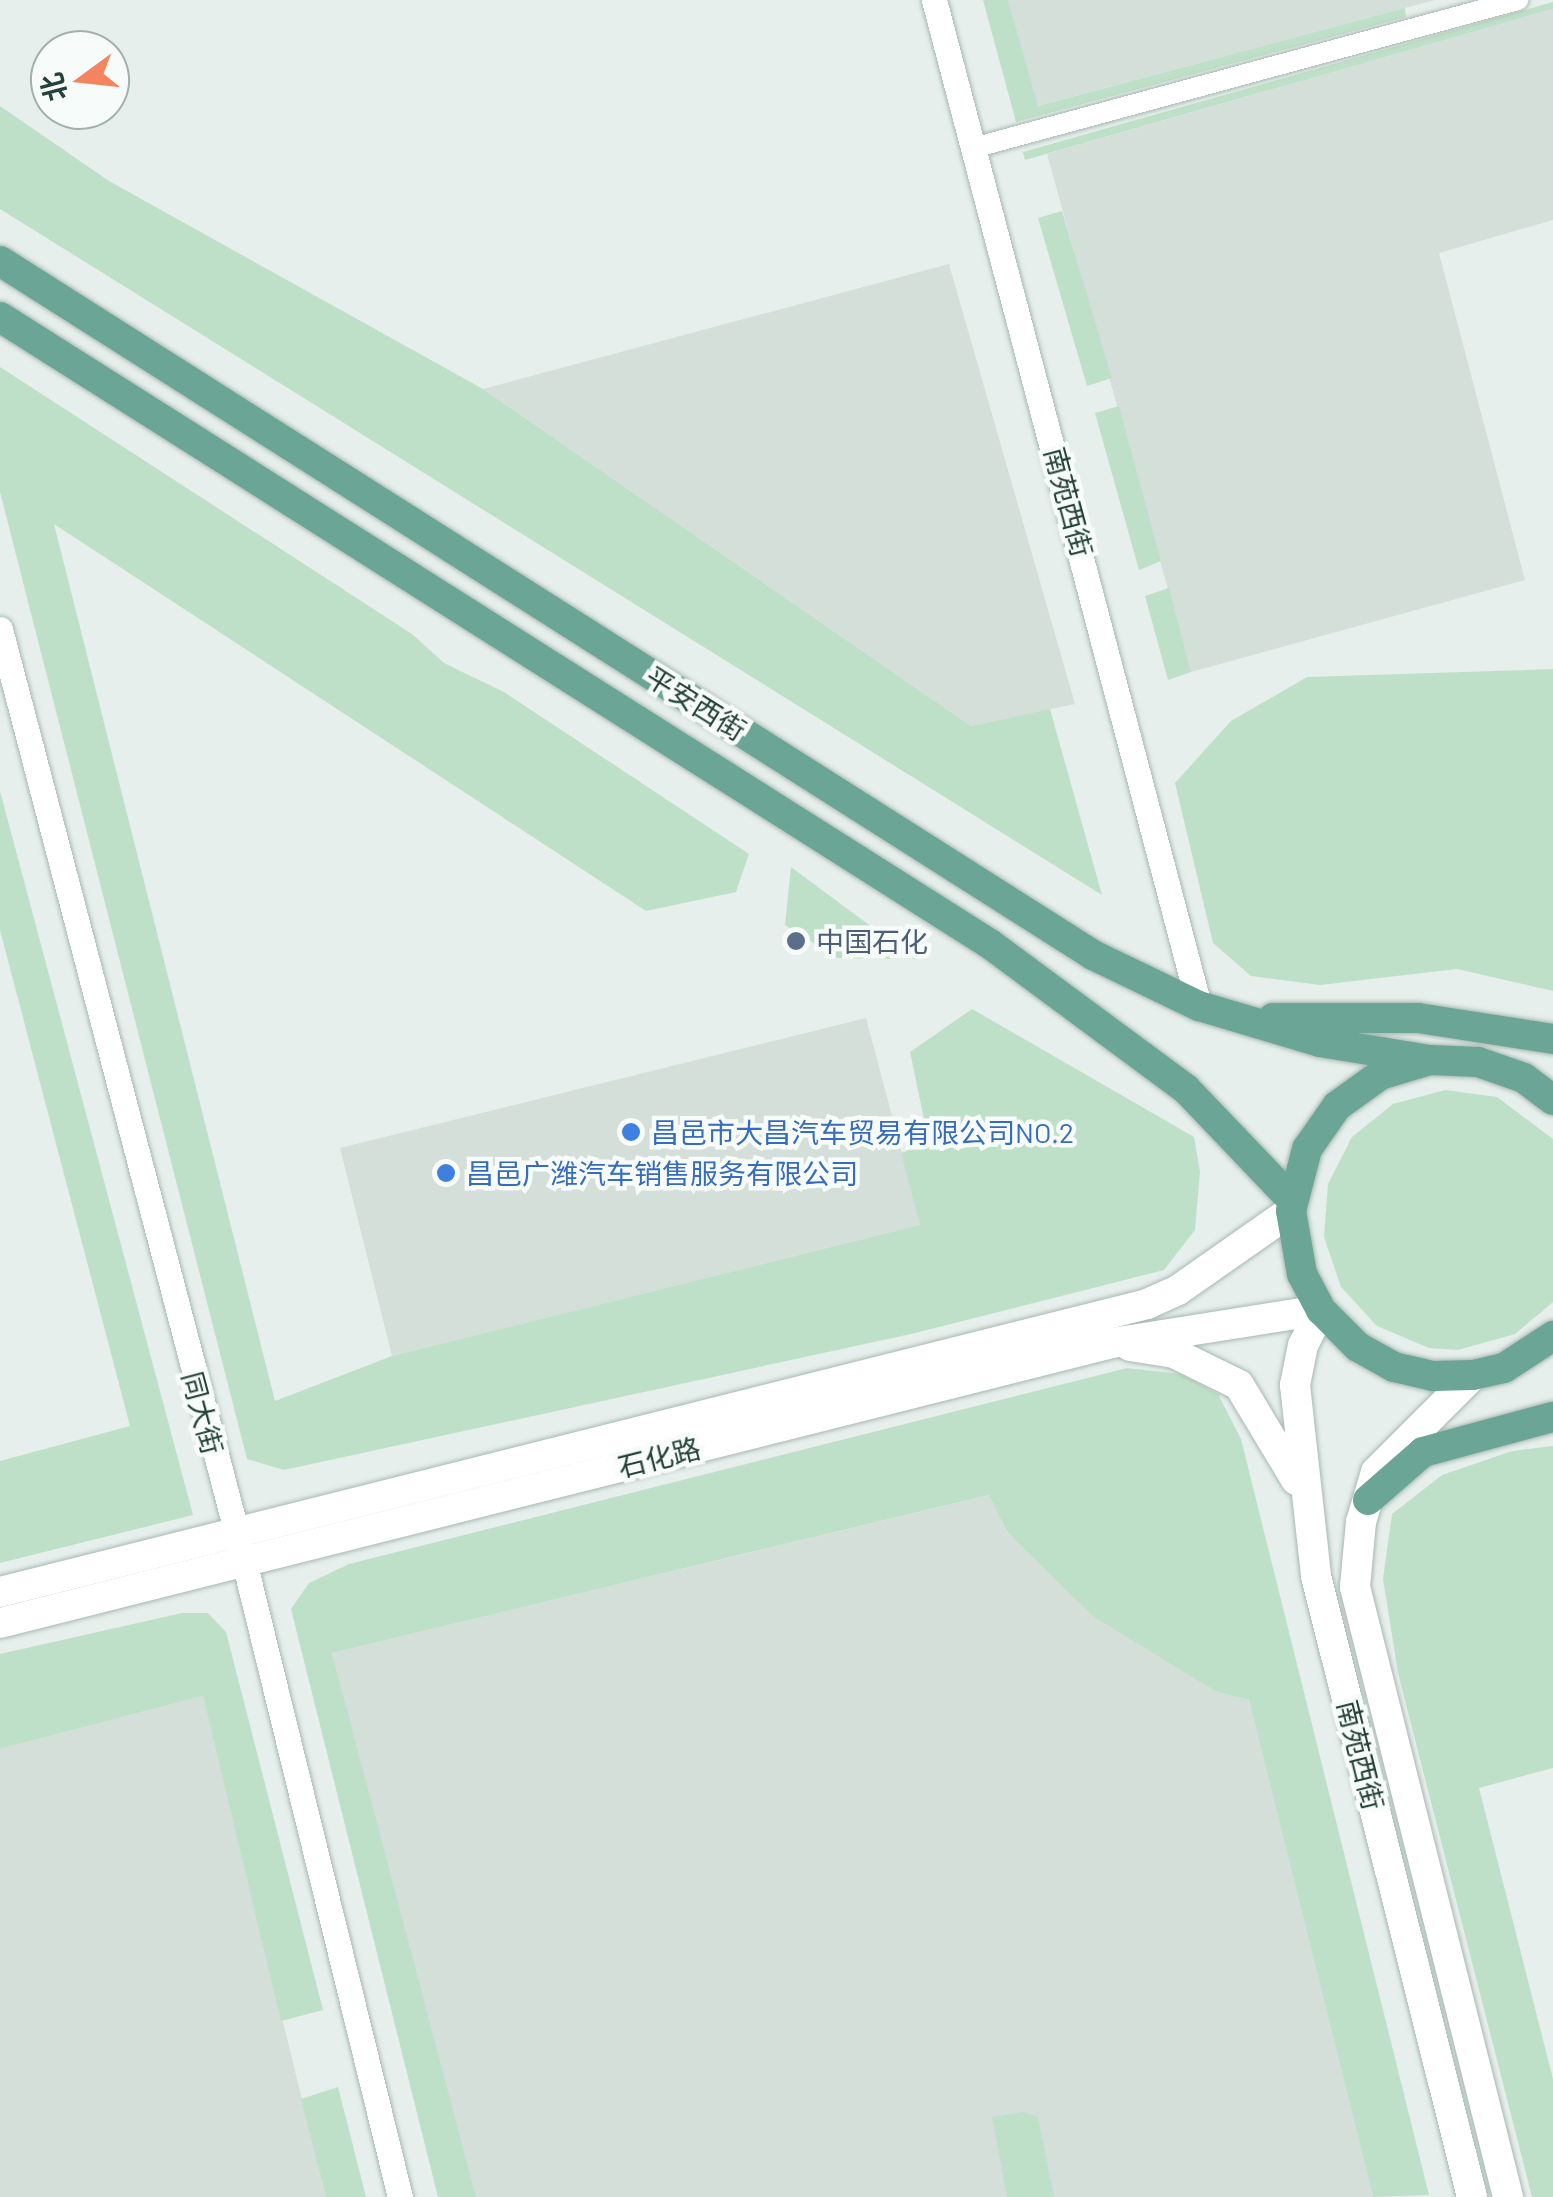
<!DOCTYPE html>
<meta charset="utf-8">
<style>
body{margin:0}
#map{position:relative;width:1553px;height:2197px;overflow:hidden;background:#e6efeb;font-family:Barlow,"Noto Sans SC",sans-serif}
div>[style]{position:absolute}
.built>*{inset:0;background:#d4dfda}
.green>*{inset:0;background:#bfe0c8}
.roads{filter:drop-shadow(0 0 2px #a8b8b2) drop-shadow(0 0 2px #a8b8b2)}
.minor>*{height:20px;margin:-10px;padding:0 10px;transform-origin:10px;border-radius:10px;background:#fff}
.tertiary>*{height:25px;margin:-12.5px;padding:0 12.5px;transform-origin:12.5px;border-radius:12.5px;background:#fff}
.secondary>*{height:30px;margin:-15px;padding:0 15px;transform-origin:15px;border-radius:15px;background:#fff}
.primary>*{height:30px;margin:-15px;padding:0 15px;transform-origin:15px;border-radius:15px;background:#6aa596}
.dots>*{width:28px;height:28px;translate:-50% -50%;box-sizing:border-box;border:5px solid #f7fbf9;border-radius:50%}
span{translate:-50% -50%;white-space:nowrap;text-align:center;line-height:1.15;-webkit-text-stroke:9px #f7fbf9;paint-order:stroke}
.street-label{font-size:28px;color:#24423a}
.service-label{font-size:28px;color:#4e5e75}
.left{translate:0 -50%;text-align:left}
.shop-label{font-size:28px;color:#366cbe}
.north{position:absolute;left:30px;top:30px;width:100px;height:100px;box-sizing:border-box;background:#f7fbf9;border:2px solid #a3b1ad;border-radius:50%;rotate:255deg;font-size:28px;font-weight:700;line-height:40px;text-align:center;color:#24423a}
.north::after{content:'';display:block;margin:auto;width:35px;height:45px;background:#f4845f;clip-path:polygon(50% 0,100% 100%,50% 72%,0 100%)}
</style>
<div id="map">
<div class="built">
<div style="clip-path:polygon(1008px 0,1435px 0,1037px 106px)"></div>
<div style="clip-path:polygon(1553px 9px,1553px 220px,1439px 253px,1525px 580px,1191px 672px,1047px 154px)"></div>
<div style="clip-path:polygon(949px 264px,1075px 704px,971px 726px,483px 389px)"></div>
<div style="clip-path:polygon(866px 1018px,921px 1225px,392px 1356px,340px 1148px)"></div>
<div style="clip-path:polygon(990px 1495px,1007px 1533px,1217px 1692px,1249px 1700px,1373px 2197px,471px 2197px,332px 1653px)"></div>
<div style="clip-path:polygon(203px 1696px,326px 2197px,0 2197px,0 1749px)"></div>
</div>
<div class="green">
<div style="clip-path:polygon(983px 0,1008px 0,1038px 106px,1405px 8px,1406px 17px,1016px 122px)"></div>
<div style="clip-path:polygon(1553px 2px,1553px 9px,1025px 160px,1023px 152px)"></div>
<div style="clip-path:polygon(0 106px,109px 181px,483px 389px,971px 726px,1050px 709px,1102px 895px,0 209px)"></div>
<div style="clip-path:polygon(1062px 211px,1112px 378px,1087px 386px,1038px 218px)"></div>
<div style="clip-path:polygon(0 367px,412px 634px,444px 663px,504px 692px,749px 854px,736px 892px,646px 911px,54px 524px,275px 1401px,392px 1356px,920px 1225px,901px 1153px,929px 1143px,910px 1052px,972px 1009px,1194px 1137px,1200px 1172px,1195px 1230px,1164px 1270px,911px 1334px,284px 1470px,247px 1459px,0 492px)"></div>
<div style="clip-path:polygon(1119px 406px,1161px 561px,1139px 570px,1095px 413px)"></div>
<div style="clip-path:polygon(1169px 588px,1191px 672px,1168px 680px,1145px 596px)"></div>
<div style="clip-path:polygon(1553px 669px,1553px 991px,1457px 969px,1320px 985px,1251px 976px,1213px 943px,1175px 783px,1231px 721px,1307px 677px)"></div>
<div style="clip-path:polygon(0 791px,193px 1515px,0 1563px,0 1461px,130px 1426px,0 930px)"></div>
<div style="clip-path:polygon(791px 867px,915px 959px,837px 958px,785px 925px)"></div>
<div style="clip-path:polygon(1445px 1090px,1497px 1097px,1553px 1139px,1553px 1302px,1515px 1334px,1458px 1350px,1429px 1348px,1377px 1326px,1341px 1287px,1324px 1237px,1328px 1184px,1352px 1137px,1393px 1104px)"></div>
<div style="clip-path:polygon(1127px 1368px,1181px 1374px,1218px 1394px,1241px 1439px,1429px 2195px,1373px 2197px,1249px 1700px,1217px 1692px,1094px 1617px,1007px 1532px,989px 1495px,332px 1653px,476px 2197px,438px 2197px,291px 1609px,309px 1583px,349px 1564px)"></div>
<div style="clip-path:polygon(1553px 1446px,1553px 1768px,1479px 1788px,1553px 2079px,1553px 2197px,1532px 2197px,1398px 1673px,1383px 1579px,1392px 1514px,1442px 1475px,1512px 1451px)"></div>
<div style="clip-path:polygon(182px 1613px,208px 1613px,226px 1632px,323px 2010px,281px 2021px,203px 1696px,0 1749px,0 1654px)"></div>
<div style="clip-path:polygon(338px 2087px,366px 2197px,326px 2197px,301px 2099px)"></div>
<div style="clip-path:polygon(1023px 2112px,1038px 2117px,1054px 2197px,1007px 2197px,992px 2117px)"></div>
</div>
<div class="roads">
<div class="minor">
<div style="left:973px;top:148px;width:565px;rotate:-15.19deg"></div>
</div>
<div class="tertiary">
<div style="left:934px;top:0;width:1040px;rotate:75.24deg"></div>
<div style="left:0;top:629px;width:963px;rotate:75.33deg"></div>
<div style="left:244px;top:1561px;width:655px;rotate:76.22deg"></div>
</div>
<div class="secondary">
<div style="left:1321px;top:1310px;width:39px;rotate:117deg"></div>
<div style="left:1303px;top:1345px;width:41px;rotate:101.3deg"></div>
<div style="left:1295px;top:1385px;width:192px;rotate:83.7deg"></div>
<div style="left:1316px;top:1576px;width:640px;rotate:75.9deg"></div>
<div style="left:1130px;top:1346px;width:45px;rotate:9deg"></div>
<div style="left:1174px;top:1353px;width:72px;rotate:26.2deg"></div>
<div style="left:1239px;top:1385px;width:111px;rotate:59deg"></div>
<div style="left:1473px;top:1375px;width:137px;rotate:135deg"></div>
<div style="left:1376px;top:1472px;width:52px;rotate:106.7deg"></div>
<div style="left:1361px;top:1522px;width:65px;rotate:95.3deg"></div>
<div style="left:1355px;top:1587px;width:629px;rotate:75.92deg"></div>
<div style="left:0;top:1592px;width:1183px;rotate:-14.09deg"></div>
<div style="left:1147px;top:1304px;width:34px;rotate:-24deg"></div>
<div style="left:1178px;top:1290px;width:138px;rotate:-35deg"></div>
<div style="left:0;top:1623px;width:1147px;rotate:-14.13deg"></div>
<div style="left:1112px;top:1343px;width:212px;rotate:-9deg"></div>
</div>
<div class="primary">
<div style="left:0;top:261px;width:1295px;rotate:32.41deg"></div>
<div style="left:1093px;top:955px;width:118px;rotate:25.7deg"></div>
<div style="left:1199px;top:1006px;width:126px;rotate:16.6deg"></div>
<div style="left:1320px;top:1042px;width:111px;rotate:9.3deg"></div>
<div style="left:0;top:317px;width:1172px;rotate:32.35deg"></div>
<div style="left:990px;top:944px;width:244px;rotate:36.5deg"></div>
<div style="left:1186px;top:1089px;width:153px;rotate:46.3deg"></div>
<div style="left:1273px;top:1018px;width:145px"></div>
<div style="left:1418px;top:1018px;width:137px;rotate:8.8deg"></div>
<div style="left:1553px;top:1100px;width:36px;rotate:-143deg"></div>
<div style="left:1524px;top:1078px;width:49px;rotate:-160.8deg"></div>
<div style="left:1478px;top:1062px;width:48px;rotate:-177.6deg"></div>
<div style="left:1430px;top:1060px;width:52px;rotate:163.3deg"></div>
<div style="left:1380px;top:1075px;width:53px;rotate:144.2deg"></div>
<div style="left:1337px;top:1106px;width:52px;rotate:124.9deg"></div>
<div style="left:1307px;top:1149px;width:64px;rotate:104.5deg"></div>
<div style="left:1291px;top:1211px;width:64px;rotate:80.1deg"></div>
<div style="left:1302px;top:1274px;width:41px;rotate:62.2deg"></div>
<div style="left:1321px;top:1310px;width:52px;rotate:45deg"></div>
<div style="left:1358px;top:1347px;width:41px;rotate:29.1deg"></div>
<div style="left:1394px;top:1367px;width:40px;rotate:13deg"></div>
<div style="left:1433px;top:1376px;width:40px;rotate:-1.4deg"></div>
<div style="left:1473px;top:1375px;width:32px;rotate:-13deg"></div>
<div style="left:1504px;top:1368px;width:59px;rotate:-33.1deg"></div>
<div style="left:1368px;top:1500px;width:73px;rotate:-41.1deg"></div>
<div style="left:1423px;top:1452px;width:135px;rotate:-15.1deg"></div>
</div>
</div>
<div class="dots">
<div style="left:796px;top:941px;background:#5c6f8a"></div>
<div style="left:631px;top:1132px;background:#3f7fe0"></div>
<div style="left:446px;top:1173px;background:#3f7fe0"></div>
</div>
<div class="street-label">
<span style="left:1069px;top:502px;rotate:75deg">南苑西街</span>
<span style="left:696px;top:703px;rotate:32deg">平安西街</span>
<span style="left:203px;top:1413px;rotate:75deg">同大街</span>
<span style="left:659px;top:1457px;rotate:-14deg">石化路</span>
<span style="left:1361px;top:1755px;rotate:76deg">南苑西街</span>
</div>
<div class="service-label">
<span class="left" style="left:816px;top:941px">中国石化</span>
</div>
<div class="shop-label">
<span class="left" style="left:651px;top:1132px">昌邑市大昌汽车贸易有限公司NO.2</span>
<span class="left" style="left:466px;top:1173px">昌邑广潍汽车销售服务有限公司</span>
</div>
<div class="north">北</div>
</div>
